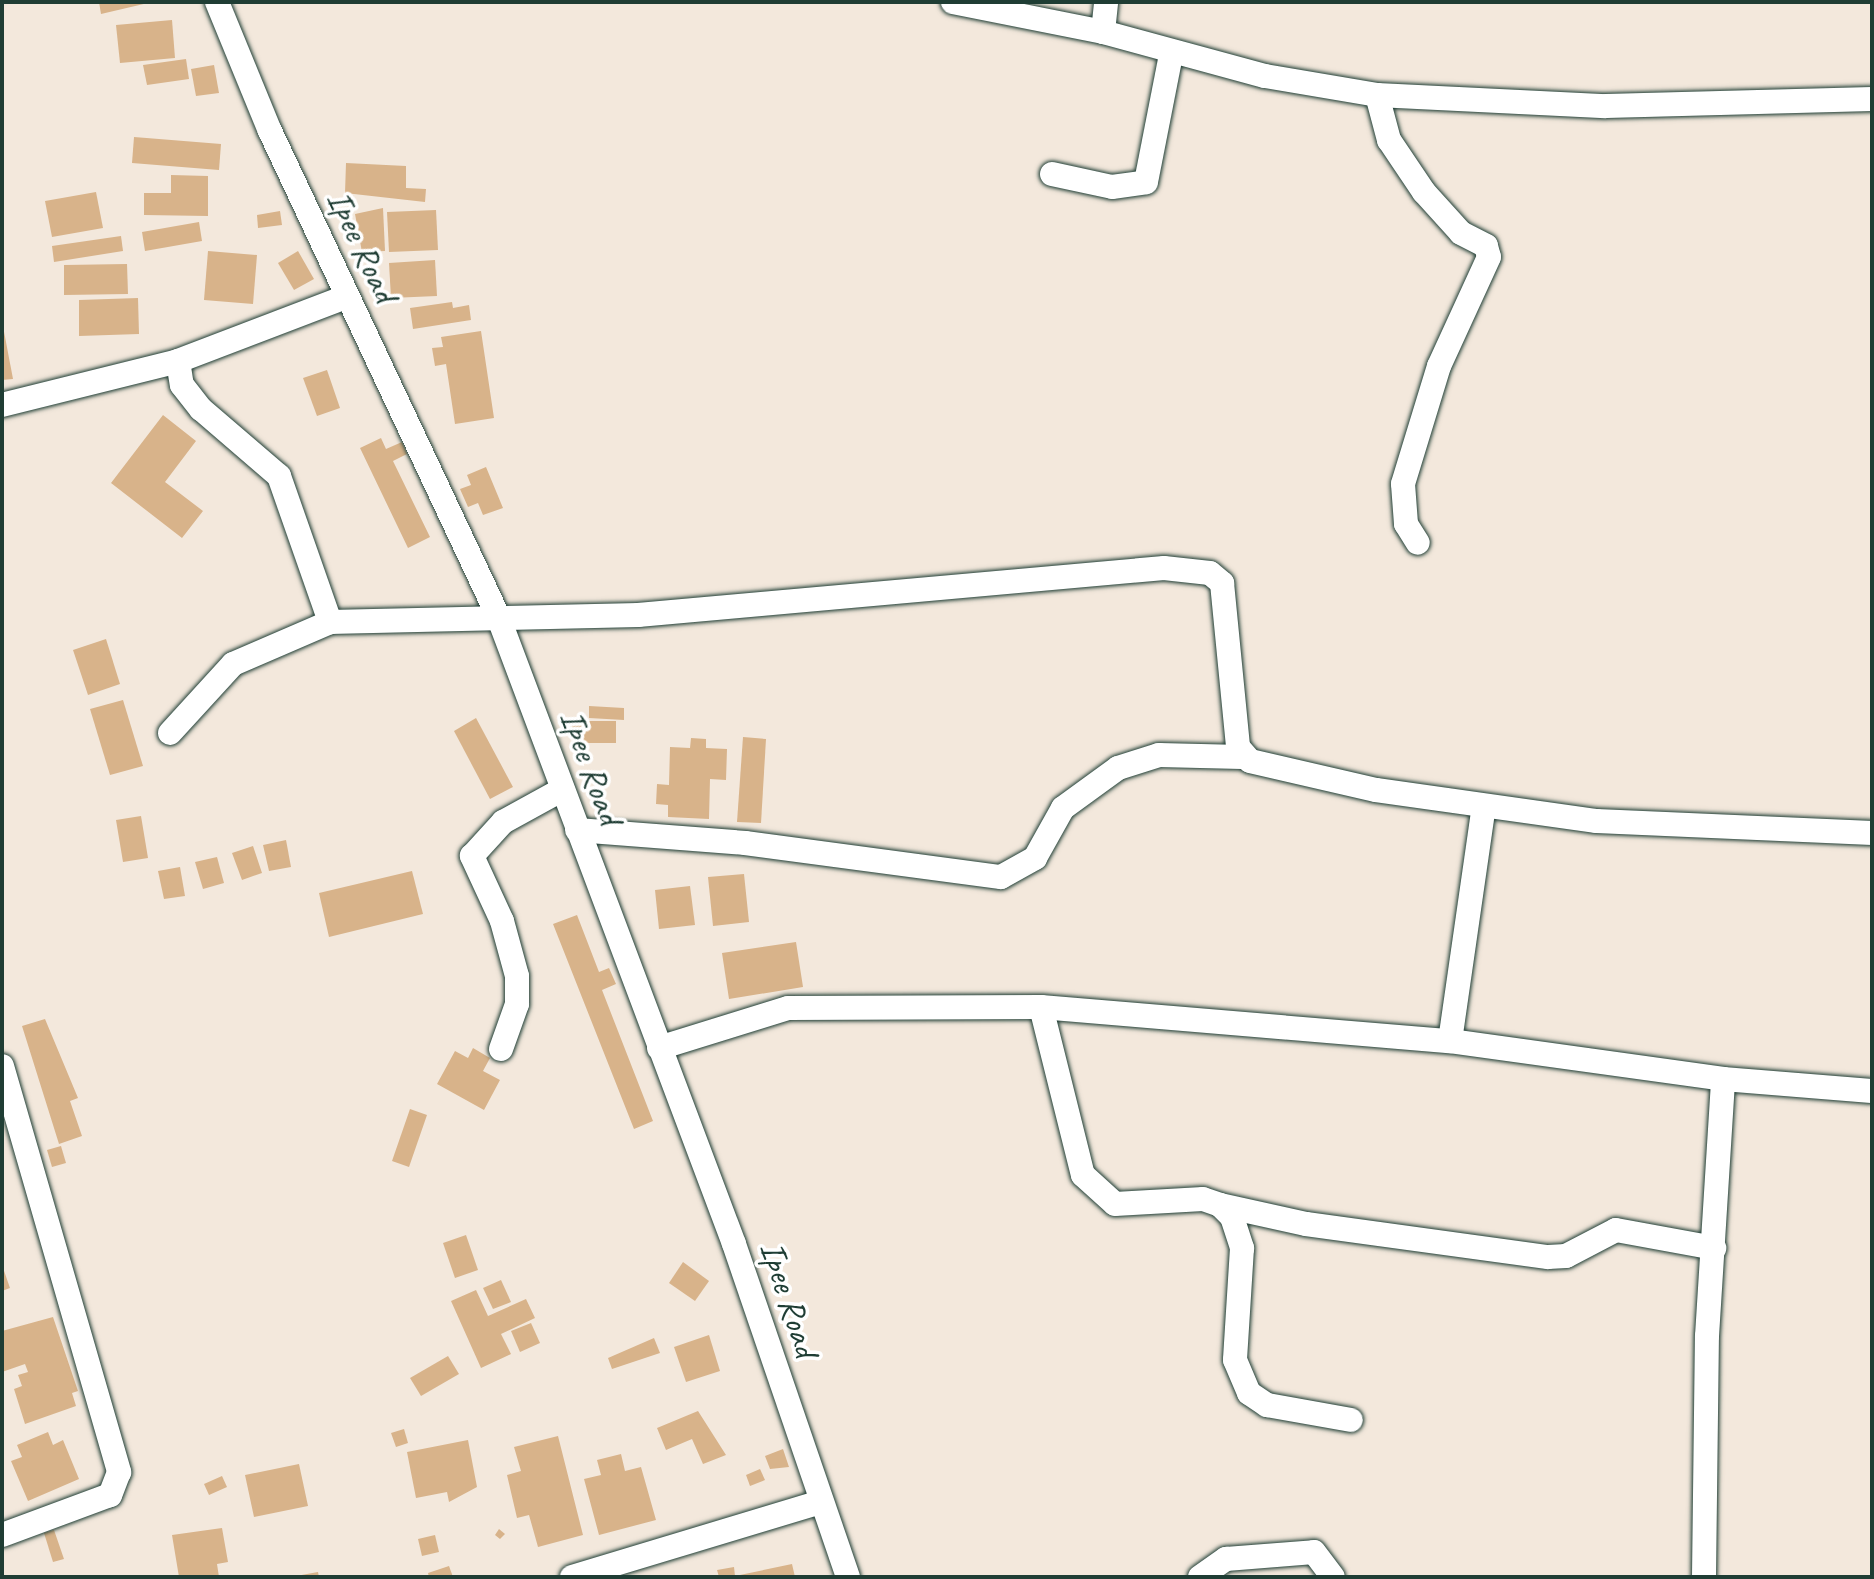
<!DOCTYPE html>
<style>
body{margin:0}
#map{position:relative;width:1874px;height:1579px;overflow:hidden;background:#f3e8dc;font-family:Caveat,sans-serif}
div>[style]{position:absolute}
.building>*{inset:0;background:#d8b38a}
.roads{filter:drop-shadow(0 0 2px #1f3d34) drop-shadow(0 0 2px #1f3d34)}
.minor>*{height:24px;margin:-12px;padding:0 12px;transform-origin:12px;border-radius:12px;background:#fff}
span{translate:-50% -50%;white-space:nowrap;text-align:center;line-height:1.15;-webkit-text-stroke:7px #fff;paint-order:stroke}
.street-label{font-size:35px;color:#1f3d34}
.frame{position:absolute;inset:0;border:4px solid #1f3d34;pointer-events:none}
</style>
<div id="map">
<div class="building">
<div style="clip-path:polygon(99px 2px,148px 2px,148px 3px,101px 14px)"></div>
<div style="clip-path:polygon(172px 20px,175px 58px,120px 63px,116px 25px)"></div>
<div style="clip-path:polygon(186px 59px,189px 79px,147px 85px,143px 65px)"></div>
<div style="clip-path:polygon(214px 65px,219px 93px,196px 96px,191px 69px)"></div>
<div style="clip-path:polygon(134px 137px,221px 144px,219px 170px,132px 163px)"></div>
<div style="clip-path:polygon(346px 163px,406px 166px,406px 188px,426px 189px,425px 202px,345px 193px)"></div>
<div style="clip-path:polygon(171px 175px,208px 176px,208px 216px,144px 215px,144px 193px,171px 193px)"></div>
<div style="clip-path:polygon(96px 192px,103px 228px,52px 237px,45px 201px)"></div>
<div style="clip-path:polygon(383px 208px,385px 251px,362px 252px,355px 214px)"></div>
<div style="clip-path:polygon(436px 210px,438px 250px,389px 252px,387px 212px)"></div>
<div style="clip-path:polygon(280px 211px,282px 225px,258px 228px,257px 215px)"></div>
<div style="clip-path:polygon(199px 222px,202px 241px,145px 251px,142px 232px)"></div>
<div style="clip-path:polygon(121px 236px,123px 251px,54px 262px,52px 246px)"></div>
<div style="clip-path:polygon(208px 251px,257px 255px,253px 304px,204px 300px)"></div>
<div style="clip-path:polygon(298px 251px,314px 279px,294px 290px,278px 263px)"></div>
<div style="clip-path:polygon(435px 260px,437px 296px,391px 298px,389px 263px)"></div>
<div style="clip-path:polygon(127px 264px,128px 294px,64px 295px,64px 265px)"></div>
<div style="clip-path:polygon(138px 298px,139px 334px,79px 336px,79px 300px)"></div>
<div style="clip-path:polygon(452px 302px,453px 308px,469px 305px,471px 320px,413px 329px,410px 308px)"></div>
<div style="clip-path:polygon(2px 321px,13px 379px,2px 380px)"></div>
<div style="clip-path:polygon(481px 331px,494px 418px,455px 424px,446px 364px,435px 366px,432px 348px,443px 347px,441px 337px)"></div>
<div style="clip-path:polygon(327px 370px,340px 408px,317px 416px,303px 378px)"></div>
<div style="clip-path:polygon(163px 415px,196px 441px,165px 482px,203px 511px,182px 538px,111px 483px)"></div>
<div style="clip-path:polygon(381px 438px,386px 449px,402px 442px,407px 454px,393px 461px,430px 537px,408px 548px,360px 448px)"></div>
<div style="clip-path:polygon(486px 467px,503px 508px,483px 515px,478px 503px,468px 507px,460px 489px,471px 485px,467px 475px)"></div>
<div style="clip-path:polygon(106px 639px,120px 684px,88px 695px,73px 650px)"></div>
<div style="clip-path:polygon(123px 700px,143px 766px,110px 775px,90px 709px)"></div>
<div style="clip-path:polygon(589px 706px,624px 708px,624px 720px,589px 718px)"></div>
<div style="clip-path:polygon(476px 718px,513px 787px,490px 799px,454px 731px)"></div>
<div style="clip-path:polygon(572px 721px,616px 721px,616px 743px,572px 743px)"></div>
<div style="clip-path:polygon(743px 737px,766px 739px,761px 823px,737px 822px)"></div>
<div style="clip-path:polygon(691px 738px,706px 739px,706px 748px,727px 749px,726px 780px,710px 779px,709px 819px,668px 817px,668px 805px,656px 804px,657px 784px,669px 785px,670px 747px,690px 748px)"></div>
<div style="clip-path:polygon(141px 816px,148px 858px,123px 862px,116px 820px)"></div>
<div style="clip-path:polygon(286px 840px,291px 867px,269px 871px,263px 845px)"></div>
<div style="clip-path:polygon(253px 846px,262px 873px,242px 880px,232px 853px)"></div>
<div style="clip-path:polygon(217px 857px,224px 883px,203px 889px,195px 862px)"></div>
<div style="clip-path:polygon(180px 867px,185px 896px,164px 899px,158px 871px)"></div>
<div style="clip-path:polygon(412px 871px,423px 914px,329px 937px,319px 893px)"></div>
<div style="clip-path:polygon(744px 874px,749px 922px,713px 926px,708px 877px)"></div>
<div style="clip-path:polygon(690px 886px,695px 925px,659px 929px,655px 890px)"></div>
<div style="clip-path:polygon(577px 915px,599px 972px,609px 968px,616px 984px,602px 990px,653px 1121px,634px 1129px,553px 924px)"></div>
<div style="clip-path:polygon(796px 942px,803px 987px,729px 999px,722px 953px)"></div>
<div style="clip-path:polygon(45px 1019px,78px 1098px,70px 1101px,82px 1136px,59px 1144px,22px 1026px)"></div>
<div style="clip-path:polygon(473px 1048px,490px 1058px,483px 1071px,500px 1080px,484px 1110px,437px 1084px,455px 1051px,468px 1058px)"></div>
<div style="clip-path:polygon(410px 1109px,427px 1115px,409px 1167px,392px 1161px)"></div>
<div style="clip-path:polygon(61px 1146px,66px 1163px,52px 1167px,47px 1150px)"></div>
<div style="clip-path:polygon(466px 1235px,478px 1270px,455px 1278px,443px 1243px)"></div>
<div style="clip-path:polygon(683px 1262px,709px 1281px,695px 1301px,669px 1283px)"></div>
<div style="clip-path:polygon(2px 1265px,10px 1288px,2px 1291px)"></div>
<div style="clip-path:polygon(501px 1280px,511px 1302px,493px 1309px,483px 1288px)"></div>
<div style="clip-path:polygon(476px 1290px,488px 1316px,526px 1299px,535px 1318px,501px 1334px,511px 1354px,481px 1368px,451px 1301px)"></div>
<div style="clip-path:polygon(53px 1317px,78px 1391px,72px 1393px,76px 1406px,25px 1424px,14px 1389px,22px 1386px,18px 1375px,28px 1372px,25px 1364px,2px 1372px,2px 1331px)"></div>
<div style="clip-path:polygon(531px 1323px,540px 1343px,520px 1352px,511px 1331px)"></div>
<div style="clip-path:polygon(709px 1335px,720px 1371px,686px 1382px,674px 1347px)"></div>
<div style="clip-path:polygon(654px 1338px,660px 1353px,612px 1369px,608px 1358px)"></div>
<div style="clip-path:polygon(448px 1356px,459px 1374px,421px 1396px,410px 1378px)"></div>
<div style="clip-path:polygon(698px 1411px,726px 1455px,703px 1464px,692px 1439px,666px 1450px,657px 1428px)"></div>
<div style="clip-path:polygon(404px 1429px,408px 1443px,396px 1447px,391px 1433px)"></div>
<div style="clip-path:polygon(48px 1432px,53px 1445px,63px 1440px,79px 1479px,28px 1501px,11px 1461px,22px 1457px,17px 1445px)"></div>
<div style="clip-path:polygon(558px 1436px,583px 1535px,538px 1547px,529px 1515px,517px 1518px,507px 1475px,521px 1471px,514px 1447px)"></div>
<div style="clip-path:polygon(468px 1440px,477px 1487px,449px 1502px,447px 1492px,416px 1498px,407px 1452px)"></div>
<div style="clip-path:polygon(783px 1449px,789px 1467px,770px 1469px,765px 1456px)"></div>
<div style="clip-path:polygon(621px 1454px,625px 1471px,641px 1467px,656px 1520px,599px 1535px,584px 1479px,601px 1475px,597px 1460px)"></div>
<div style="clip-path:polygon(299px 1464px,308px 1506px,254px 1517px,245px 1475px)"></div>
<div style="clip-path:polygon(760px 1469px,765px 1480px,750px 1486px,746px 1475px)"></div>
<div style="clip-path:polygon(222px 1476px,227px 1487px,209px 1495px,204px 1484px)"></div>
<div style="clip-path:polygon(222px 1528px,228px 1562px,217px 1564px,219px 1577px,179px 1577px,172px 1535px)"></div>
<div style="clip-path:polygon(499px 1529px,505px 1534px,500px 1539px,495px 1535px)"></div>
<div style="clip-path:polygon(54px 1530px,64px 1559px,53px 1562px,44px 1533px)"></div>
<div style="clip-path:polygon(435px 1535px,439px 1552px,422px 1556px,418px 1539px)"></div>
<div style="clip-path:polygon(792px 1564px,795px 1577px,719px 1577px,717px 1570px,734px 1567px,735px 1576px)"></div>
<div style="clip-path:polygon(449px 1566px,453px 1577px,429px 1577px,428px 1573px)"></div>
<div style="clip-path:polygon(318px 1572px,319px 1577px,296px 1577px,296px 1576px)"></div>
</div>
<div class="roads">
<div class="minor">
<div style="left:217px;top:2px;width:139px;rotate:67.7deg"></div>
<div style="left:270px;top:131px;width:536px;rotate:64.82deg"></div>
<div style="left:498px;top:616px;width:671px;rotate:69.4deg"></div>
<div style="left:734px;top:1244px;width:352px;rotate:71.1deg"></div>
<div style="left:953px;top:2px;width:153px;rotate:11.3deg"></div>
<div style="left:1103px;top:32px;width:168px;rotate:15.2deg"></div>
<div style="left:1265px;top:76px;width:114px;rotate:9.6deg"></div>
<div style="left:1377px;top:95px;width:229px;rotate:2.8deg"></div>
<div style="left:1606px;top:106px;width:266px;rotate:-1.5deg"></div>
<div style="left:1103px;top:32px;width:30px;rotate:-84deg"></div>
<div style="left:1377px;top:95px;width:47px;rotate:75.1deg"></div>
<div style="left:1389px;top:140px;width:63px;rotate:56.1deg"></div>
<div style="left:1424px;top:192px;width:55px;rotate:47.9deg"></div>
<div style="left:1461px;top:233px;width:28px;rotate:27deg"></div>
<div style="left:1486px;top:246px;width:11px;rotate:75deg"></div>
<div style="left:1489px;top:257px;width:120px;rotate:114.6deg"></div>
<div style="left:1439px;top:366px;width:123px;rotate:107deg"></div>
<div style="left:1403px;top:484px;width:40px;rotate:85.7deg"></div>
<div style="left:1406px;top:524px;width:22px;rotate:58deg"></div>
<div style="left:1052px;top:174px;width:61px;rotate:12.2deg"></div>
<div style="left:1112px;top:187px;width:34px;rotate:-8deg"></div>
<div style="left:1146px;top:182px;width:130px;rotate:-78.9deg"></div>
<div style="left:178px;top:361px;width:24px;rotate:81deg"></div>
<div style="left:182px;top:385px;width:31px;rotate:52deg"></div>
<div style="left:201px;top:409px;width:103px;rotate:40.7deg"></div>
<div style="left:279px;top:476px;width:155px;rotate:70.7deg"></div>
<div style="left:2px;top:405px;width:181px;rotate:-14deg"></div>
<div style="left:178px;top:361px;width:180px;rotate:-20.9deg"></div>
<div style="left:170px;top:733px;width:93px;rotate:-47.6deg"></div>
<div style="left:233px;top:664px;width:106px;rotate:-23.4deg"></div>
<div style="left:330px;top:622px;width:308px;rotate:-1.3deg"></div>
<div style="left:638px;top:615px;width:528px;rotate:-5.11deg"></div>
<div style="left:1164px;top:568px;width:46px;rotate:6.2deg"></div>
<div style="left:1210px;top:573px;width:16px;rotate:40deg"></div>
<div style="left:1222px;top:583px;width:165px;rotate:84.4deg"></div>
<div style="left:1238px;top:747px;width:18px;rotate:49deg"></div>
<div style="left:1250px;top:761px;width:129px;rotate:13deg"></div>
<div style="left:1376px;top:790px;width:223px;rotate:8deg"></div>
<div style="left:1597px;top:821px;width:275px;rotate:2.5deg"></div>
<div style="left:577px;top:830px;width:169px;rotate:4.4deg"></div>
<div style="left:745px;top:843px;width:258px;rotate:7.6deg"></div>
<div style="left:1001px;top:877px;width:39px;rotate:-29deg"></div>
<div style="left:1035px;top:858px;width:57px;rotate:-60.8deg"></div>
<div style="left:1063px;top:808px;width:68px;rotate:-36deg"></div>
<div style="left:1118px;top:768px;width:43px;rotate:-17.6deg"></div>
<div style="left:1159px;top:755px;width:83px;rotate:1.4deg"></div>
<div style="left:1041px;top:1007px;width:173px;rotate:76deg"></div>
<div style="left:1083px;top:1175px;width:43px;rotate:42.2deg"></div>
<div style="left:1115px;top:1204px;width:88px;rotate:-3.3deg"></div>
<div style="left:1203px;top:1199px;width:18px;rotate:19deg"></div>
<div style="left:1220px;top:1205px;width:17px;rotate:45deg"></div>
<div style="left:1232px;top:1217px;width:33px;rotate:72deg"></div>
<div style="left:1242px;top:1248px;width:112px;rotate:93.6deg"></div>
<div style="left:1235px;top:1360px;width:36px;rotate:67deg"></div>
<div style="left:1249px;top:1393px;width:22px;rotate:34deg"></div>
<div style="left:1267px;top:1405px;width:85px;rotate:10.1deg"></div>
<div style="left:1450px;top:1041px;width:237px;rotate:-81.8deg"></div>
<div style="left:659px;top:1048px;width:135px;rotate:-17.2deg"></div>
<div style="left:788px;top:1008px;width:253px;rotate:-0.2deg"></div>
<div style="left:1041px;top:1007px;width:410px;rotate:4.8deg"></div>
<div style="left:1450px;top:1041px;width:276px;rotate:7.9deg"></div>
<div style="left:1723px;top:1079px;width:149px;rotate:4.6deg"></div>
<div style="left:501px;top:1049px;width:48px;rotate:-70.4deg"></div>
<div style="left:517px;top:1004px;width:28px;rotate:-90deg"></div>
<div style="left:517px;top:976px;width:57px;rotate:-105.3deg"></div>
<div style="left:502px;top:921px;width:72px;rotate:-114.8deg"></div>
<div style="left:472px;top:856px;width:46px;rotate:-47.6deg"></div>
<div style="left:503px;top:822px;width:68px;rotate:-28.8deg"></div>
<div style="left:2px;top:1066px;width:423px;rotate:73.9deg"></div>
<div style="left:119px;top:1472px;width:25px;rotate:111deg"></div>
<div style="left:110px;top:1495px;width:115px;rotate:159.7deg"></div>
<div style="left:1220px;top:1205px;width:88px;rotate:12.5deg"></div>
<div style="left:1306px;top:1224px;width:244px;rotate:7.8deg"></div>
<div style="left:1548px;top:1257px;width:18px;rotate:-3deg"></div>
<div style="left:1566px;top:1256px;width:56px;rotate:-27.5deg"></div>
<div style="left:1616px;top:1230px;width:100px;rotate:10.4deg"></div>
<div style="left:572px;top:1577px;width:259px;rotate:-16.8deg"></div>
<div style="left:1200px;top:1577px;width:32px;rotate:-35deg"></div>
<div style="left:1226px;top:1559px;width:88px;rotate:-4.5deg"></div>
<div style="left:1314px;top:1552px;width:31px;rotate:53deg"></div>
<div style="left:1704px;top:1577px;width:241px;rotate:-89.3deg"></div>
<div style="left:1707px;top:1336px;width:257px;rotate:-86.4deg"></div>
</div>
</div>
<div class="street-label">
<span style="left:362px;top:246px;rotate:65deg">Ipee Road</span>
<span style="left:591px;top:767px;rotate:70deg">Ipee Road</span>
<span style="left:789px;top:1299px;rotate:72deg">Ipee Road</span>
</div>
<div class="frame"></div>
</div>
